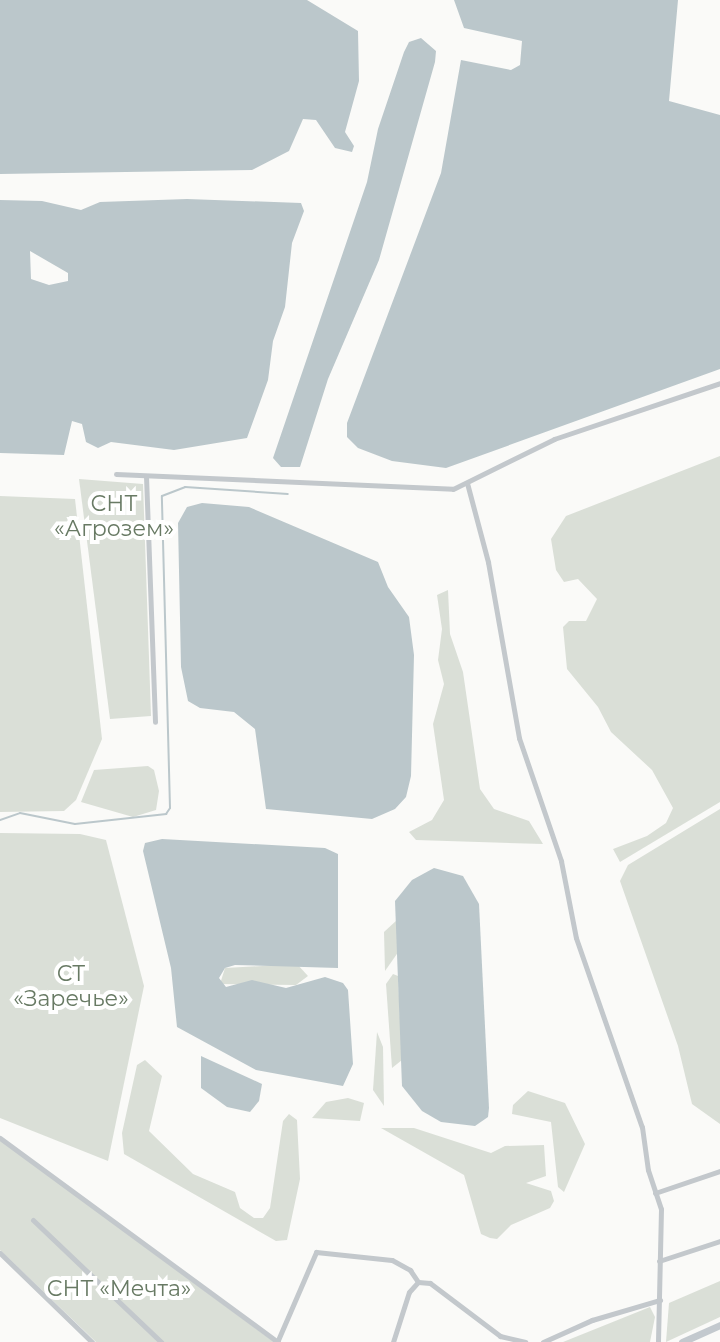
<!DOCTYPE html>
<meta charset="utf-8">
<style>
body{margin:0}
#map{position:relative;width:720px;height:1342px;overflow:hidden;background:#fafaf8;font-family:Montserrat,sans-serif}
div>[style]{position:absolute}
.green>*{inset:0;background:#dadfd7}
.water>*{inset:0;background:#bbc7cb}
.stream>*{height:2px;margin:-1px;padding:0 1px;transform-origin:1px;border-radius:1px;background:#bbc7cb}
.minor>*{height:5px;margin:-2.5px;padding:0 2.5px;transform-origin:2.5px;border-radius:2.5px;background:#c3c8cc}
.secondary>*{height:7px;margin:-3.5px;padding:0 3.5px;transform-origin:3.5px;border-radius:3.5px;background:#c3c9ce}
span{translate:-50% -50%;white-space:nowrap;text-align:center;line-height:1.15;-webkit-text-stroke:8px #fff;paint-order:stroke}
.park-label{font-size:22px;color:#687a64}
</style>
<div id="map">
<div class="green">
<div style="clip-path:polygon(720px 456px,720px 802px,620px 862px,613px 849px,647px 836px,666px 823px,673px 808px,652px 770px,611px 732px,598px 707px,567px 669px,563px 627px,569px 621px,586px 621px,597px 599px,578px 579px,564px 582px,556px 570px,551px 539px,566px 516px)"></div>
<div style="clip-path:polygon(79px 479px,143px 484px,151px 716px,110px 719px)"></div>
<div style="clip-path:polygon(0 496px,75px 499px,102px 739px,76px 800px,64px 811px,0 812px)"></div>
<div style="clip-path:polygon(448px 590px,450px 634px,463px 672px,480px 789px,494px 809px,529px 821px,543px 844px,416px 840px,409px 832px,432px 820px,444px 800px,433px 724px,444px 684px,438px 660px,442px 629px,437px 595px)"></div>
<div style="clip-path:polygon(148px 766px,154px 770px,159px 791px,156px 810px,133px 817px,81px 802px,94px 770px)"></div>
<div style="clip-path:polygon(720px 809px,720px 1124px,692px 1104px,678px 1046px,620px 881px,628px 865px)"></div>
<div style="clip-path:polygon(0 833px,80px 834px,106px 840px,144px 986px,108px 1161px,0 1118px)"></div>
<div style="clip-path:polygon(397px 920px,399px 951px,385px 971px,384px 932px)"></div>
<div style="clip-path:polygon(297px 964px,308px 976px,296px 985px,220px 984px,225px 968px)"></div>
<div style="clip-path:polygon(393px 974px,398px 976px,402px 1060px,392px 1068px,386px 984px)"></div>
<div style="clip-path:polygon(377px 1032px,383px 1047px,384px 1106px,373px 1090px)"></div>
<div style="clip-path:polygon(145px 1060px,162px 1076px,149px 1131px,193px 1174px,235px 1192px,240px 1208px,254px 1218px,263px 1218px,270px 1208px,283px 1121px,289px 1114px,297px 1120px,300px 1179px,287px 1240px,276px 1241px,124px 1154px,122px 1133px,137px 1065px)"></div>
<div style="clip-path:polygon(528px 1091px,565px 1103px,585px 1144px,564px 1192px,558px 1187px,551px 1122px,512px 1114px,513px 1105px)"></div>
<div style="clip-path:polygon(348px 1098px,364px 1103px,360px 1121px,312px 1118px,326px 1102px)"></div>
<div style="clip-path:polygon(381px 1128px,414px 1128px,491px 1153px,505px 1146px,544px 1145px,546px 1176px,526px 1183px,551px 1191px,554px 1201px,550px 1208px,511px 1225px,497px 1239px,490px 1238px,481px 1234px,464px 1175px)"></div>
<div style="clip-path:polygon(0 1140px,274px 1342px,96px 1342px,0 1250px)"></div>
<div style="clip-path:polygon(720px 1281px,720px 1317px,666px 1342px,669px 1303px)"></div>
<div style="clip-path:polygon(650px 1307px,655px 1317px,650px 1342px,563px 1342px)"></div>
</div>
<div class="water">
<div style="clip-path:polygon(0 0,307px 0,358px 31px,359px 81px,345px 132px,354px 146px,352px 152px,335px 148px,316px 120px,303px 119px,289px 151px,252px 170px,0 174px)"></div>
<div style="clip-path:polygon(454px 0,678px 0,669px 101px,720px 115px,720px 369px,446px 468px,392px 461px,358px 448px,347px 437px,347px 423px,441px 173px,461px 60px,511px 70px,520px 65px,522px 41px,464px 28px)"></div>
<div style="clip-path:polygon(421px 38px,436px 51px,435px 62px,379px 260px,328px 379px,300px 467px,281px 467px,273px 458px,367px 182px,378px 129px,404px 52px,409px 42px)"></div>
<div style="clip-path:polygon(evenodd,187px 199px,301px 203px,304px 211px,292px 243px,285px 307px,273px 341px,268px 380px,247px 438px,174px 450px,111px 442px,98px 448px,86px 442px,82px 424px,72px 421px,64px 455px,0 453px,0 200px,42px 201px,81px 210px,100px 202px,187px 199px,30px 251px,68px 273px,68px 281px,49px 285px,31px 279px,30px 251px)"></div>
<div style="clip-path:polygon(202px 503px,249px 507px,378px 562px,388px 587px,409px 617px,414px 655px,411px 776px,406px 797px,395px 809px,372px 819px,266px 809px,255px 729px,234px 712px,200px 708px,188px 701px,181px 667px,178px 523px,187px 507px)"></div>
<div style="clip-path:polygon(162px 839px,325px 848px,338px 854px,338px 968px,235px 965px,225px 968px,219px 978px,226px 987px,252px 980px,286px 988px,325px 977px,343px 983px,348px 990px,353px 1064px,343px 1086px,256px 1070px,177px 1027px,171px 968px,143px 851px,145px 843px)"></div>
<div style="clip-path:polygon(434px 868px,463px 876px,479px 904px,489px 1108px,488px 1117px,475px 1126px,441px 1122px,422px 1111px,402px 1086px,395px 901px,412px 880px)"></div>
<div style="clip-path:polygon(201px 1056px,262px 1084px,259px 1101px,250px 1112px,227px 1107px,201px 1088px)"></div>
</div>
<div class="stream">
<div style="left:0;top:820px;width:21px;rotate:-19deg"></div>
<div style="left:20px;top:813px;width:56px;rotate:11.3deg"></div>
<div style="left:75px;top:824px;width:92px;rotate:-6.3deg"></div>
<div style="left:166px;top:814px;width:7px;rotate:-56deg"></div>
<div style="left:170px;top:808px;width:312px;rotate:-91.5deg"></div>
<div style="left:162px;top:496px;width:25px;rotate:-21deg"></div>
<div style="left:185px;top:487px;width:103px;rotate:3.9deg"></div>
</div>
<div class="minor">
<div style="left:116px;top:474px;width:337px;rotate:2.5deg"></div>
<div style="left:453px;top:489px;width:113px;rotate:-26.3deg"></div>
<div style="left:554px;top:439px;width:175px;rotate:-18.6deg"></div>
<div style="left:146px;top:476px;width:246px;rotate:87.9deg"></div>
<div style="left:467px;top:483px;width:82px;rotate:75.1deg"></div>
<div style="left:488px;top:562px;width:179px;rotate:80deg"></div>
<div style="left:519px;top:738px;width:130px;rotate:71.1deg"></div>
<div style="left:561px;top:861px;width:78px;rotate:79deg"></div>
<div style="left:576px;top:938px;width:200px;rotate:70.8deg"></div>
<div style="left:642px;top:1127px;width:43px;rotate:82.1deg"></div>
<div style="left:648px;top:1170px;width:41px;rotate:71.6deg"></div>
<div style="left:661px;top:1209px;width:133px;rotate:91.3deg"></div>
<div style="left:0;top:1138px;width:345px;rotate:36.3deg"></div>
<div style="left:655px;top:1193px;width:69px;rotate:-18.7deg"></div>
<div style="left:33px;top:1220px;width:177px;rotate:43.6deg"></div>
<div style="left:0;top:1253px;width:128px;rotate:44.1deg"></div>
<div style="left:659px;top:1261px;width:64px;rotate:-18.2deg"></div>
<div style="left:278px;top:1340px;width:96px;rotate:-66.6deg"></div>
<div style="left:316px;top:1252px;width:76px;rotate:6deg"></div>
<div style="left:392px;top:1260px;width:21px;rotate:29deg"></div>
<div style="left:410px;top:1270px;width:14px;rotate:56deg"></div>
<div style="left:393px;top:1342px;width:52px;rotate:-72.3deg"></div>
<div style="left:409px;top:1292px;width:13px;rotate:-48deg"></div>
<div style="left:418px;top:1282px;width:12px;rotate:5deg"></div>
<div style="left:430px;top:1283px;width:88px;rotate:37.1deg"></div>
<div style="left:500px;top:1336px;width:26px;rotate:13deg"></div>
<div style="left:543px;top:1342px;width:54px;rotate:-24.2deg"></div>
<div style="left:592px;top:1320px;width:71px;rotate:-16.4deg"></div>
</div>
<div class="secondary">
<div style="left:682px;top:1342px;width:42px;rotate:-24.1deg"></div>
</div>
<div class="park-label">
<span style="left:114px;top:516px">СНТ<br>«Агрозем»</span>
<span style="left:71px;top:986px">СТ<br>«Заречье»</span>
<span style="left:119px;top:1289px">СНТ «Мечта»</span>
</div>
</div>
